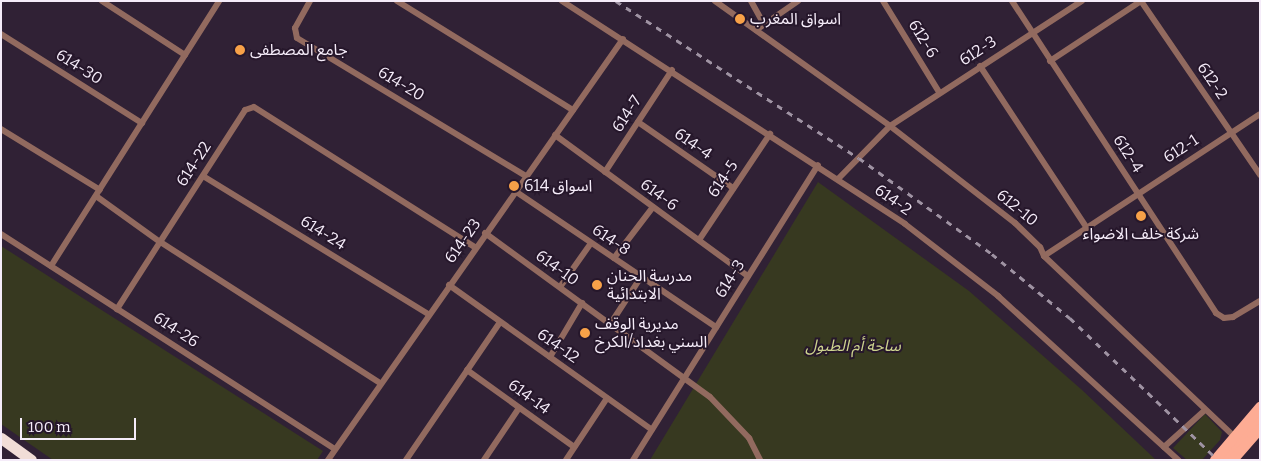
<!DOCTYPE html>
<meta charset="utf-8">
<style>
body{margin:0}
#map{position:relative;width:1261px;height:461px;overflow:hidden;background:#302135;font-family:Bitter,"Noto Sans Arabic",serif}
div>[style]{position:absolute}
.green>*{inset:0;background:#373920}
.street>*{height:6px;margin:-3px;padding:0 3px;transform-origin:3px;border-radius:3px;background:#926a5f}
.primary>*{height:10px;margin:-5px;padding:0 5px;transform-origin:5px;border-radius:5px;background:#fdac94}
.highway>*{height:11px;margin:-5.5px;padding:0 5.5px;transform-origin:5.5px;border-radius:5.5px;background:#f1ddd7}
.rail>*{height:2.5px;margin-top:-1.25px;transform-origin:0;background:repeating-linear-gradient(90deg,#9f93a3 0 6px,transparent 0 12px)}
.dots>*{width:14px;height:14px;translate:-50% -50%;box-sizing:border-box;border:2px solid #26172b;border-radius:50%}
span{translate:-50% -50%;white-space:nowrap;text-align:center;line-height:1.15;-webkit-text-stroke:4px #26172b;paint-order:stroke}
.poi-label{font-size:16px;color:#f5ecf9}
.left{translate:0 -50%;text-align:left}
.street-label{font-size:16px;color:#f5ecf9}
.park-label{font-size:16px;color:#cdd38e;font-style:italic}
.frame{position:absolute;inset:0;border:2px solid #f5ecf9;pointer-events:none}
.scale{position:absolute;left:20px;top:418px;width:116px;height:22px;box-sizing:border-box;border:2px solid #f5ecf9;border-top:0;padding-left:6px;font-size:15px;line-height:18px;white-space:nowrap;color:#f5ecf9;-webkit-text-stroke:4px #26172b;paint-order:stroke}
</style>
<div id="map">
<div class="green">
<div style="clip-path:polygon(818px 182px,969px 291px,1082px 390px,1156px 460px,650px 460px)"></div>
<div style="clip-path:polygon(1px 246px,323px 451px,317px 460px,53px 460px,1px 424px)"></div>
<div style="clip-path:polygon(1205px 414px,1222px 432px,1220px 440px,1202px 460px,1187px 460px,1173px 448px)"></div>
</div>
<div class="street">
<div style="left:102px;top:1px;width:99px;rotate:33deg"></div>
<div style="left:310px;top:1px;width:31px;rotate:119deg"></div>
<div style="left:295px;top:28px;width:10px;rotate:79deg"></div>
<div style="left:297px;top:38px;width:267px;rotate:31.1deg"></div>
<div style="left:397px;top:1px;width:207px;rotate:31.8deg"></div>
<div style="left:562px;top:1px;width:409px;rotate:33deg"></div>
<div style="left:905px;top:224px;width:118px;rotate:37.7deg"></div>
<div style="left:998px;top:296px;width:244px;rotate:42.3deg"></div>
<div style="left:715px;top:1px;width:215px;rotate:35.5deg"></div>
<div style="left:890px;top:126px;width:158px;rotate:37.8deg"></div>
<div style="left:1015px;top:223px;width:35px;rotate:44deg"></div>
<div style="left:1040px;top:247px;width:10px;rotate:66deg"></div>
<div style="left:1044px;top:256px;width:262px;rotate:43.5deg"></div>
<div style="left:751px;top:1px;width:26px;rotate:61deg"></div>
<div style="left:883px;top:1px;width:107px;rotate:58.4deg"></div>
<div style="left:1012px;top:1px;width:373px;rotate:56.8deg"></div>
<div style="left:1216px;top:313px;width:9px;rotate:32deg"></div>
<div style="left:1224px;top:318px;width:9px;rotate:-6deg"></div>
<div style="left:1233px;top:317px;width:31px;rotate:-31deg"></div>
<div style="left:1141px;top:1px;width:211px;rotate:55.6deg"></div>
<div style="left:756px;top:30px;width:51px;rotate:-34.6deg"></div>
<div style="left:1px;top:34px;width:167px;rotate:32.3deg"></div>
<div style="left:1050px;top:61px;width:109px;rotate:-33.4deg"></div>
<div style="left:980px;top:66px;width:194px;rotate:56.6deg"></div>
<div style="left:638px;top:122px;width:116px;rotate:34.8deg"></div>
<div style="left:1px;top:129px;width:116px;rotate:31.6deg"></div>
<div style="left:555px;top:135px;width:239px;rotate:36.2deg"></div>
<div style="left:605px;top:172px;width:122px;rotate:-56.7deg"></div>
<div style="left:203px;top:176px;width:264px;rotate:31.5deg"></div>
<div style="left:838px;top:179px;width:74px;rotate:-45.5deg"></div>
<div style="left:890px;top:126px;width:229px;rotate:-33.1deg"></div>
<div style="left:515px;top:191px;width:243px;rotate:34.1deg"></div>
<div style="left:96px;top:196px;width:79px;rotate:35.7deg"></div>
<div style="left:160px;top:242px;width:80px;rotate:122.7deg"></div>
<div style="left:485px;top:233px;width:278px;rotate:36.1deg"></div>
<div style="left:710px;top:397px;width:57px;rotate:46.4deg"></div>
<div style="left:749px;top:438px;width:25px;rotate:63deg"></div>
<div style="left:1px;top:234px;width:397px;rotate:32.8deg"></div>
<div style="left:699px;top:240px;width:128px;rotate:-56.2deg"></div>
<div style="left:1044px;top:256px;width:258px;rotate:-33.3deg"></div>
<div style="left:614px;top:258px;width:64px;rotate:-52.6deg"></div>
<div style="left:51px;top:266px;width:314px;rotate:-57.6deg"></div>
<div style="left:449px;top:285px;width:249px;rotate:35.5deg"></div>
<div style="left:560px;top:287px;width:54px;rotate:-54.8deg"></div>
<div style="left:611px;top:323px;width:55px;rotate:-56.9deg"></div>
<div style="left:550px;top:357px;width:63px;rotate:-59.3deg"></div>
<div style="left:467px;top:370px;width:132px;rotate:35.7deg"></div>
<div style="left:380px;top:383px;width:261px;rotate:-147.3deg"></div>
<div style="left:160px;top:242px;width:157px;rotate:-57.2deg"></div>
<div style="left:245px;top:110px;width:9px;rotate:-18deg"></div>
<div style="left:254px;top:107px;width:262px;rotate:32.4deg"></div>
<div style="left:1164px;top:447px;width:55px;rotate:-42.1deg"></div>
<div style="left:328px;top:460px;width:514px;rotate:-54.98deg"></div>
<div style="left:406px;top:460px;width:167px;rotate:-55.7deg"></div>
<div style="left:484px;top:460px;width:63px;rotate:-56.1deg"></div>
<div style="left:566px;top:460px;width:74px;rotate:-56.5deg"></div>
<div style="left:633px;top:460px;width:348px;rotate:-57.9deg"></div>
</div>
<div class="primary">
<div style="left:1224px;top:459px;width:55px;rotate:-48.7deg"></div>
<div style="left:1215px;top:460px;width:70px;rotate:-49.7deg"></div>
<div style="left:1233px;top:460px;width:41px;rotate:-48.9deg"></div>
</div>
<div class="highway">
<div style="left:1px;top:438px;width:37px;rotate:36deg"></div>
</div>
<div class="rail">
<div style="left:616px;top:1px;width:289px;rotate:32.9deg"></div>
<div style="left:859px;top:158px;width:164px;rotate:35.8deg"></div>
<div style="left:992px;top:254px;width:101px;rotate:39.4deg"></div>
<div style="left:1070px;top:318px;width:202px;rotate:43.8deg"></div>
</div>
<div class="dots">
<div style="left:740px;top:19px;background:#f7a148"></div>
<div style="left:240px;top:50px;background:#f7a148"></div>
<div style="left:514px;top:186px;background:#f7a148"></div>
<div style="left:1141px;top:216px;background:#f7a148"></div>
<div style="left:597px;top:285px;background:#f7a148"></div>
<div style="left:585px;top:333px;background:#f7a148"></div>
</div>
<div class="poi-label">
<span class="left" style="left:750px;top:19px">اسواق المغرب</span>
<span class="left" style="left:250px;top:50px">جامع المصطفى</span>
<span class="left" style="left:524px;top:186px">اسواق 614</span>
<span style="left:1141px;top:234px">شركة خلف الاضواء</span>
<span class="left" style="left:607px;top:285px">مدرسة الحنان<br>الابتدائية</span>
<span class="left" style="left:595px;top:333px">مديرية الوقف<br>السني بغداد/الكرخ</span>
</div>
<div class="street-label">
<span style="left:923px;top:39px;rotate:58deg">612-6</span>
<span style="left:978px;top:51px;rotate:-33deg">612-3</span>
<span style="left:79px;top:67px;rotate:32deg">614-30</span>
<span style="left:1212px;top:81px;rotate:56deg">612-2</span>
<span style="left:401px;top:84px;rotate:31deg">614-20</span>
<span style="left:627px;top:114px;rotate:-57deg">614-7</span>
<span style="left:693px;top:144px;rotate:35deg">614-4</span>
<span style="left:1181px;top:149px;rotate:-33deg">612-1</span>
<span style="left:1128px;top:154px;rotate:57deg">612-4</span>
<span style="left:194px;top:164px;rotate:-57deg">614-22</span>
<span style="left:723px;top:179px;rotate:-56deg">614-5</span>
<span style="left:659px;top:195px;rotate:36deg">614-6</span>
<span style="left:893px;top:200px;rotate:35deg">614-2</span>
<span style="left:1017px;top:208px;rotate:39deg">612-10</span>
<span style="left:323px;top:233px;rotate:32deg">614-24</span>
<span style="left:611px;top:240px;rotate:34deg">614-8</span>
<span style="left:463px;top:241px;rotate:-55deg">614-23</span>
<span style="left:557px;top:268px;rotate:36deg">614-10</span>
<span style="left:730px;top:279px;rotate:-58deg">614-3</span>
<span style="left:176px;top:330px;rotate:33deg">614-26</span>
<span style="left:558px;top:346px;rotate:35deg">614-12</span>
<span style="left:529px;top:397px;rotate:36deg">614-14</span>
</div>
<div class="park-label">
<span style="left:853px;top:346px">ساحة أم الطبول</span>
</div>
<div class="frame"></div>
<div class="scale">100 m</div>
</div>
